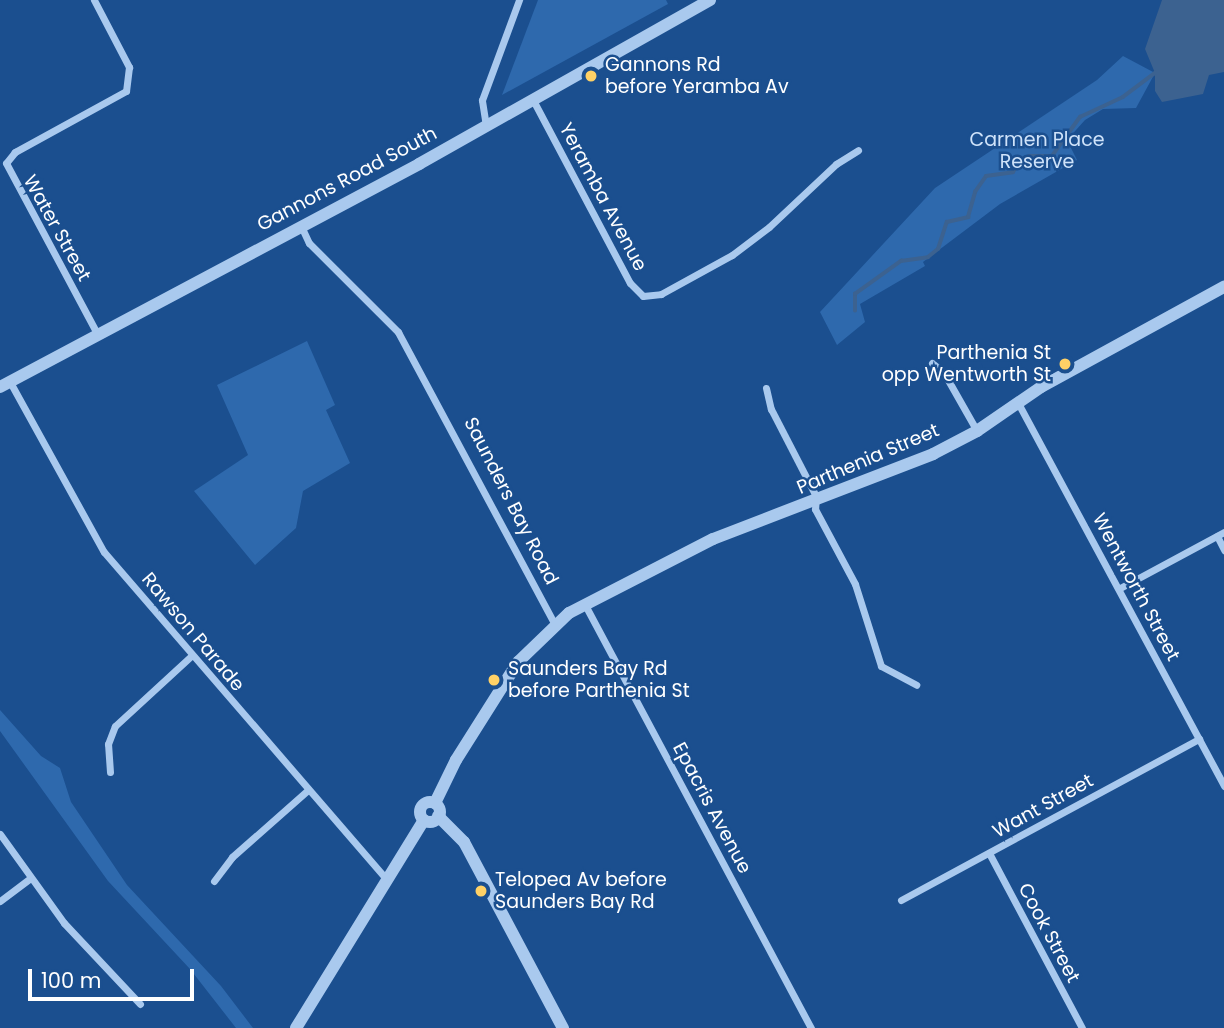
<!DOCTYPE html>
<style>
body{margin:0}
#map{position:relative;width:1224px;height:1028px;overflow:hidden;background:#1b4f8f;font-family:Poppins,sans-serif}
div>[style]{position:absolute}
.green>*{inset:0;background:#2e69ad}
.water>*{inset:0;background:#3c6290}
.stream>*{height:3.5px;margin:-1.75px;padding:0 1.75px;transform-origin:1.75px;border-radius:1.75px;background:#3c6290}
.minor>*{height:7px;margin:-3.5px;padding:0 3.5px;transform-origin:3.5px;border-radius:3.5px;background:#a9c9ee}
.tertiary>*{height:12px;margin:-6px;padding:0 6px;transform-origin:6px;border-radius:6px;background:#a9c9ee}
.tertiary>.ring{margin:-6px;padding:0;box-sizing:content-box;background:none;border:12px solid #a9c9ee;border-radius:50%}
.dots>*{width:19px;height:19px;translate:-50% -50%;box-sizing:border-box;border:4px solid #1b4f8f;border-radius:50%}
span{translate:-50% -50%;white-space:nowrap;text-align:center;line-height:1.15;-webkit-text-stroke:5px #1b4f8f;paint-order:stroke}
.poi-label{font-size:19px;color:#fff}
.left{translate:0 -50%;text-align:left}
.right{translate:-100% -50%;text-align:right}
.park-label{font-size:19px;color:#cfe3fa}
.street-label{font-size:19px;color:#fff}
.scale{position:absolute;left:28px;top:969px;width:166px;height:32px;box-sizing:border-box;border:4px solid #fff;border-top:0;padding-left:9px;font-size:21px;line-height:24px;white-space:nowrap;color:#fff;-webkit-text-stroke:5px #1b4f8f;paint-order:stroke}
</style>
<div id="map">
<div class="green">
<div style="clip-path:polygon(538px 0,666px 0,668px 4px,502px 95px)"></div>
<div style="clip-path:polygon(1123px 56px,1155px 73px,1136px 108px,1103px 109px,1085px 120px,1067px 140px,1077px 160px,1000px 204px,923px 262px,925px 266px,860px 304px,865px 322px,837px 345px,820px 312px,935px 188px,1097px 80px)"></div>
<div style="clip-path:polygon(307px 341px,335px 405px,326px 410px,350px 463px,303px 491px,296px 528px,255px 565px,194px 491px,248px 455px,217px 385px)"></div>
<div style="clip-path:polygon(0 710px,41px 756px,60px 768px,71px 802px,127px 885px,221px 986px,253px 1028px,236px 1028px,190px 969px,108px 881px,0 731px)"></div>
</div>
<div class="water">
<div style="clip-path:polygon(1162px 0,1224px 0,1224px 72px,1209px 75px,1203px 94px,1162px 102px,1155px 91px,1155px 73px,1145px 49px)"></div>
</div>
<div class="stream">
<div style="left:855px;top:311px;width:17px;rotate:-90deg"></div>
<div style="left:855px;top:294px;width:57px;rotate:-35.7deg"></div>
<div style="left:901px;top:261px;width:27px;rotate:-8deg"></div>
<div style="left:928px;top:257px;width:13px;rotate:-39deg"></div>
<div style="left:938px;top:249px;width:28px;rotate:-72deg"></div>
<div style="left:947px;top:222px;width:22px;rotate:-13deg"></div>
<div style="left:968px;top:217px;width:26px;rotate:-74deg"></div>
<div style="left:975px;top:192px;width:19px;rotate:-55deg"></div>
<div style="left:986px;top:176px;width:27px;rotate:-8deg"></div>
<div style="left:1013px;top:172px;width:15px;rotate:-58deg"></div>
<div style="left:1021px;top:159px;width:9px;rotate:-18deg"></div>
<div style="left:1030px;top:156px;width:22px"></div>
<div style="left:1052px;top:156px;width:48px;rotate:-54.3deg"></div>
<div style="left:1080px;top:117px;width:47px;rotate:-24.9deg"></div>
<div style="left:1123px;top:97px;width:40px;rotate:-37deg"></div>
</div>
<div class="minor">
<div style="left:94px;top:0;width:76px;rotate:62.4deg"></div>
<div style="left:129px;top:67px;width:24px;rotate:97deg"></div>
<div style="left:126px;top:91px;width:127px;rotate:151.2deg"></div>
<div style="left:15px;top:152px;width:14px;rotate:129deg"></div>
<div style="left:6px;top:163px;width:195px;rotate:61.9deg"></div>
<div style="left:533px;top:100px;width:207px;rotate:62.1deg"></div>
<div style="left:630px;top:283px;width:18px;rotate:45deg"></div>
<div style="left:643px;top:296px;width:18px;rotate:-6deg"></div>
<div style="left:661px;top:294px;width:81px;rotate:-28.8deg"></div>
<div style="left:732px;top:255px;width:46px;rotate:-37.1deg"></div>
<div style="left:769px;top:227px;width:92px;rotate:-43.2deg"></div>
<div style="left:836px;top:164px;width:26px;rotate:-32deg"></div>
<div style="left:486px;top:126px;width:26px;rotate:-99deg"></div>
<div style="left:482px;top:100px;width:107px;rotate:-69.7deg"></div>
<div style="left:301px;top:226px;width:19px;rotate:65deg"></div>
<div style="left:309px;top:243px;width:126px;rotate:45deg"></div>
<div style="left:398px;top:332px;width:332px;rotate:61.8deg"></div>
<div style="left:932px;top:363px;width:16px;rotate:40deg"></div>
<div style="left:944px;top:373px;width:67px;rotate:60.4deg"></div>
<div style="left:10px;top:382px;width:194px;rotate:61.1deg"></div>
<div style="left:104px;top:552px;width:432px;rotate:49.2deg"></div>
<div style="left:766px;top:388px;width:22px;rotate:77deg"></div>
<div style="left:771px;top:409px;width:98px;rotate:62.7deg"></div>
<div style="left:816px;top:496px;width:13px;rotate:94deg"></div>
<div style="left:815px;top:509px;width:85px;rotate:61.9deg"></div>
<div style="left:855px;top:584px;width:86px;rotate:72.4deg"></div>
<div style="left:881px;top:666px;width:40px;rotate:28deg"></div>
<div style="left:1018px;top:403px;width:435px;rotate:61.7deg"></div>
<div style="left:1217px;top:536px;width:16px;rotate:63deg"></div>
<div style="left:1120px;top:588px;width:118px;rotate:-28.3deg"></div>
<div style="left:584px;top:603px;width:482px;rotate:61.9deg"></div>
<div style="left:110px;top:772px;width:28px;rotate:-94deg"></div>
<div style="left:108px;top:744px;width:19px;rotate:-69deg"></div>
<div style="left:115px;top:726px;width:103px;rotate:-42.6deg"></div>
<div style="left:0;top:834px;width:110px;rotate:54.3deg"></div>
<div style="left:64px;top:923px;width:111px;rotate:46.8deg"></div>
<div style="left:989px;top:853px;width:198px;rotate:62deg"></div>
<div style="left:214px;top:881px;width:30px;rotate:-53deg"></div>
<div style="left:232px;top:857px;width:101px;rotate:-41.4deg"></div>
<div style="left:901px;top:900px;width:339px;rotate:-28.4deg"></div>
<div style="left:0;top:901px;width:38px;rotate:-37deg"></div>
</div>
<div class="tertiary">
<div style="left:0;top:387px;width:475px;rotate:-28deg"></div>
<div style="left:419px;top:164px;width:334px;rotate:-29.4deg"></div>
<div class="ring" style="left:420px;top:802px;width:8px;height:8px"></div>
<div style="left:435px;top:803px;width:48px;rotate:-64deg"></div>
<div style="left:456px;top:760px;width:116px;rotate:-57.7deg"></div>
<div style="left:518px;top:662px;width:71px;rotate:-43.9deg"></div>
<div style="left:569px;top:613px;width:162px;rotate:-27.2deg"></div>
<div style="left:713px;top:539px;width:236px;rotate:-21.1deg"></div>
<div style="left:933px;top:454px;width:50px;rotate:-27.6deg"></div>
<div style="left:977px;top:431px;width:78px;rotate:-34.5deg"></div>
<div style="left:1041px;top:387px;width:209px;rotate:-28.7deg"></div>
<div style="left:438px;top:816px;width:37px;rotate:45deg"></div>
<div style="left:464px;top:842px;width:211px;rotate:62deg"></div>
<div style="left:296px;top:1028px;width:244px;rotate:-58.4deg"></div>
</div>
<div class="dots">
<div style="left:591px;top:76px;background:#ffd166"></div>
<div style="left:1065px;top:364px;background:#ffd166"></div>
<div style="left:494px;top:680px;background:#ffd166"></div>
<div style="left:481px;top:891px;background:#ffd166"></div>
</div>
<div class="poi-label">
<span class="left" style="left:605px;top:76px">Gannons Rd<br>before Yeramba Av</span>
<span class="right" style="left:1051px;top:364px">Parthenia St<br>opp Wentworth St</span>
<span class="left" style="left:508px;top:680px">Saunders Bay Rd<br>before Parthenia St</span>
<span class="left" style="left:495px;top:891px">Telopea Av before<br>Saunders Bay Rd</span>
</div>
<div class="park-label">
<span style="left:1037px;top:151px">Carmen Place<br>Reserve</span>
</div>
<div class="street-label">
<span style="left:347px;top:179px;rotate:-28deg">Gannons Road South</span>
<span style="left:603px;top:197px;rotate:62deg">Yeramba Avenue</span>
<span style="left:57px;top:228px;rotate:61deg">Water Street</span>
<span style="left:868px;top:459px;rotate:-23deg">Parthenia Street</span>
<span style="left:511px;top:501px;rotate:63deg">Saunders Bay Road</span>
<span style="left:1136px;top:587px;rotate:62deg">Wentworth Street</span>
<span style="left:193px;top:632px;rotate:50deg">Rawson Parade</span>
<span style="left:1043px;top:806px;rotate:-29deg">Want Street</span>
<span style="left:712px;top:808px;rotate:62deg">Epacris Avenue</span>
<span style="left:1049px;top:933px;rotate:62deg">Cook Street</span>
</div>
<div class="scale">100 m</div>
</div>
